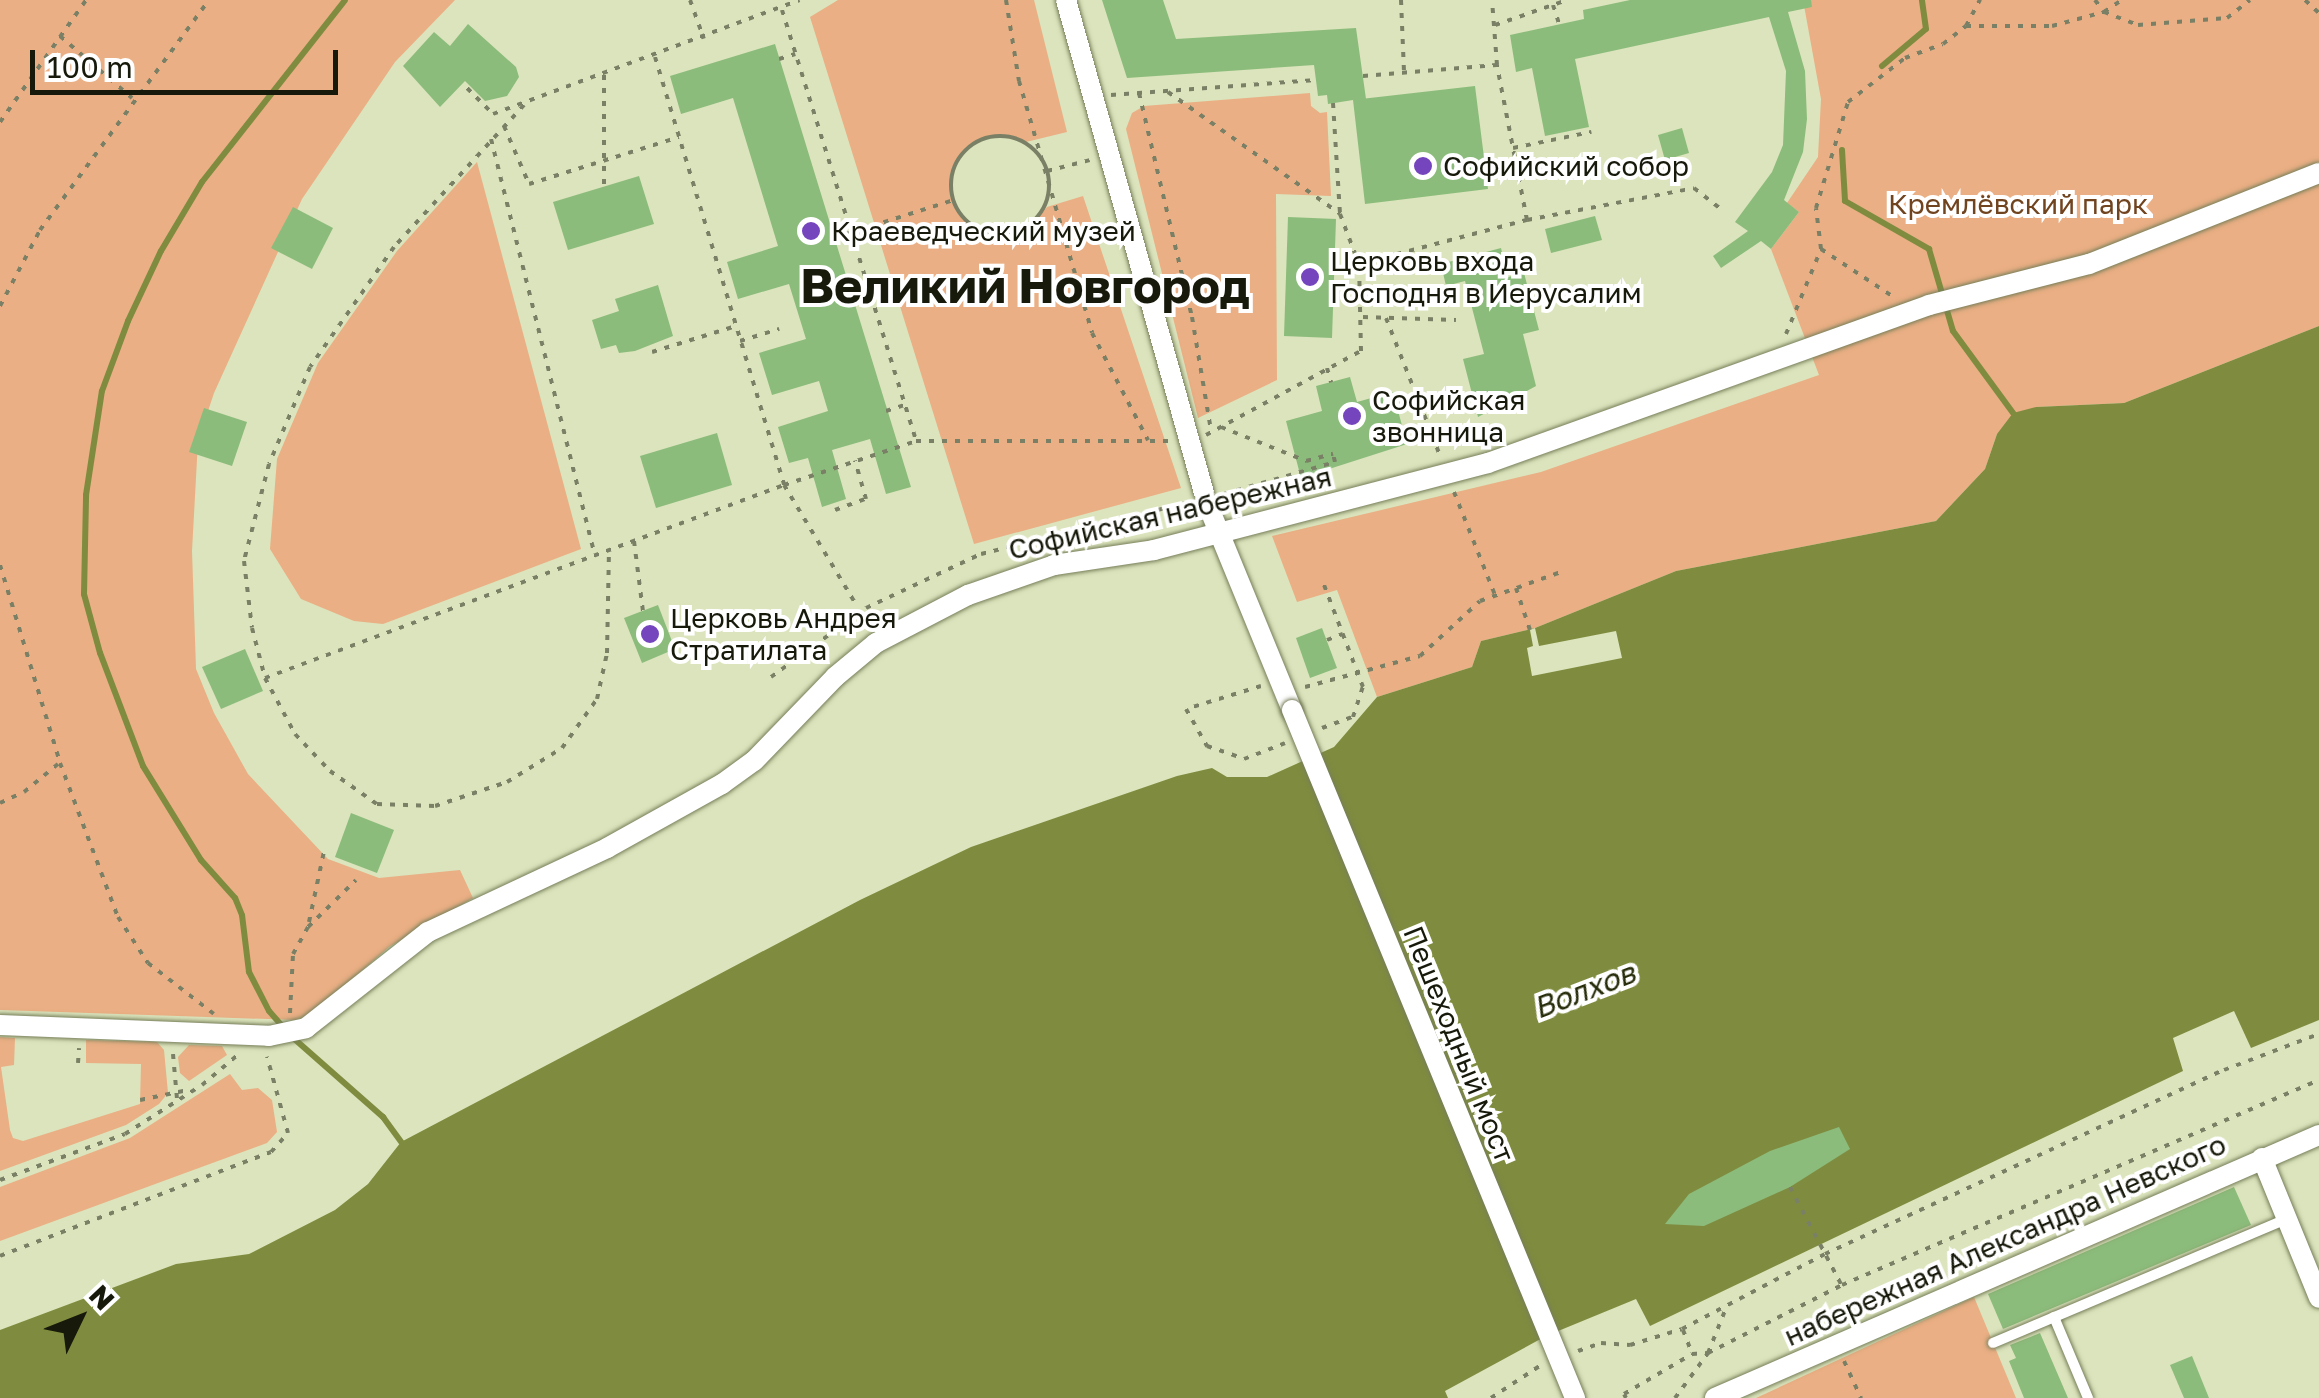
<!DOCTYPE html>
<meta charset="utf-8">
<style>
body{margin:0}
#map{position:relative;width:2319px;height:1398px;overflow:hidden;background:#dbe4bc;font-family:"Golos Text",sans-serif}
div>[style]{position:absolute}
.green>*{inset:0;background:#eaaf84}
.water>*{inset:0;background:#7f8c3f}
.pier>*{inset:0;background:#dbe4bc}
.stream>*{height:6px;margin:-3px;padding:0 3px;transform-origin:3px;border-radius:3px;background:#7f8c3f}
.building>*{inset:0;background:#8cbc7b}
.path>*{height:4px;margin-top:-2px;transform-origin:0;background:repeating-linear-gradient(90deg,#7a8065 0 5px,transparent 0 13px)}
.path>.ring{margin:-2px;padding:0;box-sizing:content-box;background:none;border:4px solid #7a8065;border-radius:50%}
.roads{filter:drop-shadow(0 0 2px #767e59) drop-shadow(0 0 2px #767e59)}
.lane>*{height:10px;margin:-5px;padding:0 5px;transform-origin:5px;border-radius:5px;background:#fff}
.street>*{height:20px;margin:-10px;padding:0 10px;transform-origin:10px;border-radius:10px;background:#fff}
.bridges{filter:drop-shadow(0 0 2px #767e59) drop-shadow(0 0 2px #767e59)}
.street-bridge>*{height:20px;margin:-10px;padding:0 10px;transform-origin:10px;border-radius:10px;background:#fff}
.dots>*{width:28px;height:28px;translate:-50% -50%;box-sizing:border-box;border:5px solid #fff;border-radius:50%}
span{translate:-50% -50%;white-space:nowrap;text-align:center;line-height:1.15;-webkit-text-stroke:8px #fff;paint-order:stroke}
.poi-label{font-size:28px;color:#171a0b}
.left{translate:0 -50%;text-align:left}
.park-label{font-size:28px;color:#714420}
.street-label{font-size:28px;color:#171a0b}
.water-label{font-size:30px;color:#272c0a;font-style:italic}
.town-label{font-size:48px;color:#171a0b;font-weight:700}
.north{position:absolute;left:30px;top:1268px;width:100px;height:100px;-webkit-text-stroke:8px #fff;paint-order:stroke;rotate:47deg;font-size:28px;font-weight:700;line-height:40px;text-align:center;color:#171a0b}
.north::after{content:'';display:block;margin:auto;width:35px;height:45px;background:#171a0b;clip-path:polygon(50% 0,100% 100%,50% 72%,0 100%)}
.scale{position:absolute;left:30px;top:50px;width:308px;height:45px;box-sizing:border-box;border:5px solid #171a0b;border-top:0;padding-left:12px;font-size:30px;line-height:35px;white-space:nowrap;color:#171a0b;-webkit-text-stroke:8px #fff;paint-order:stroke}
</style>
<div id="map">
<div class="green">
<div style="clip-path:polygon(0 0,455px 0,395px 62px,302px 199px,214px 393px,198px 441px,192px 551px,196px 669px,214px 713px,248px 774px,328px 859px,379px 878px,460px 870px,473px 898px,389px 947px,313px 1013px,296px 1020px,0 1010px)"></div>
<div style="clip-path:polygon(838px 0,1034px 0,1067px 132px,1026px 142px,995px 135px,972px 143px,952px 168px,952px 202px,973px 229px,1006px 236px,1031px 227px,1047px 207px,1083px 196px,1181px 488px,974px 544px,810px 17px)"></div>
<div style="clip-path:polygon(1803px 0,2319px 0,2319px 326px,2124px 403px,2036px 407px,1997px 434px,1985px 469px,1936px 521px,1676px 571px,1535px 628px,1481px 641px,1472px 667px,1377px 697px,1337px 590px,1297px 602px,1272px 536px,1541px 472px,1819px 375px,1771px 249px,1799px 212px,1787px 203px,1818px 157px,1821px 99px)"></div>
<div style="clip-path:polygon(1310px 93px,1311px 106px,1320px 113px,1327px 112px,1331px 196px,1276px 194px,1277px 380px,1198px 418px,1126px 129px,1132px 113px,1144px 106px)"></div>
<div style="clip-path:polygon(477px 162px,581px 549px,383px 624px,354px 621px,301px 599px,270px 549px,277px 459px,318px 363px,397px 251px)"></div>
<div style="clip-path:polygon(0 1037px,15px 1038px,14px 1065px,1px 1067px,10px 1130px,13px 1138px,23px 1141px,140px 1104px,141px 1064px,86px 1063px,86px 1040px,157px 1042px,164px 1050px,168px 1093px,159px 1104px,126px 1125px,0 1171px)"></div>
<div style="clip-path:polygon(189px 1045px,222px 1046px,227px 1055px,189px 1081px,180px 1073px,178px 1057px)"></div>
<div style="clip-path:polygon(230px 1074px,242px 1090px,258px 1088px,272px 1100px,277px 1132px,267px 1143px,0 1241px,0 1187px,130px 1138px)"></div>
<div style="clip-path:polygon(1974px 1297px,2016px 1398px,1756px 1398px)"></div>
</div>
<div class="water">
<div style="clip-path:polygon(2319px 326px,2319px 1020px,2251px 1048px,2234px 1011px,2173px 1038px,2183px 1071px,1650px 1326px,1636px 1299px,1546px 1336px,1445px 1391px,1448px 1398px,0 1398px,0 1330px,176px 1264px,249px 1254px,335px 1210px,368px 1184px,401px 1142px,860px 900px,971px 847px,1177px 776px,1212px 768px,1227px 777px,1267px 777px,1334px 747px,1377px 697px,1472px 667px,1481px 641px,1535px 628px,1676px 571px,1936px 521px,1985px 469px,1997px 434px,2013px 413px,2036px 407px,2124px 403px)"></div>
</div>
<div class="pier">
<div style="clip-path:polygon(1535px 628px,1539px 646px,1616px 631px,1622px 658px,1532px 676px,1527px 648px,1533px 646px,1530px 630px)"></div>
</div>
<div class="stream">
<div style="left:1882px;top:66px;width:57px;rotate:-40.1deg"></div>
<div style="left:1926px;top:29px;width:29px;rotate:-98deg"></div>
<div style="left:1842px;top:150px;width:51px;rotate:86.6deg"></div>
<div style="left:1845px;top:201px;width:97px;rotate:29.7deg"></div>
<div style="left:1929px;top:249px;width:85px;rotate:73.7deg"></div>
<div style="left:1953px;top:331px;width:102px;rotate:53.8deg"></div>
<div style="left:283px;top:1027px;width:21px;rotate:-131deg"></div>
<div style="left:269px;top:1011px;width:44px;rotate:-117.1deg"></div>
<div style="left:249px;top:972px;width:57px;rotate:-97deg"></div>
<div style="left:242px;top:915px;width:18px;rotate:-112deg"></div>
<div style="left:235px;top:898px;width:51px;rotate:-131.8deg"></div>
<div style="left:201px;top:860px;width:110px;rotate:-121.7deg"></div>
<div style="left:143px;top:766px;width:121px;rotate:-110.8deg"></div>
<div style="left:100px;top:653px;width:61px;rotate:-105.2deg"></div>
<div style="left:84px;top:594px;width:99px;rotate:-88.8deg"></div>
<div style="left:86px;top:495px;width:105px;rotate:-81.3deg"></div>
<div style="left:102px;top:391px;width:75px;rotate:-69.6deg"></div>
<div style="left:128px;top:321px;width:77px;rotate:-64.8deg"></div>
<div style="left:161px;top:251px;width:80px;rotate:-59.3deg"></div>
<div style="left:202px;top:182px;width:231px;rotate:-51.8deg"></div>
<div style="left:291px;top:1036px;width:123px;rotate:41.4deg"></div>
<div style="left:383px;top:1117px;width:31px;rotate:54deg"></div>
</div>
<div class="building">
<div style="clip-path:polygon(1102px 0,1163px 0,1176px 39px,1356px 28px,1366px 99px,1361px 99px,1475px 86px,1488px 189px,1365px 204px,1353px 100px,1328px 104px,1327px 95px,1318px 96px,1314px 65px,1127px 78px)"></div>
<div style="clip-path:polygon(1630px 0,1811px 0,1812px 7px,1788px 12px,1805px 71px,1807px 119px,1803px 152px,1784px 200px,1799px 212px,1771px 249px,1761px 241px,1721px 268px,1713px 256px,1748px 231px,1735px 222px,1772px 172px,1783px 145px,1786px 71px,1769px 17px,1575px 59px,1589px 127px,1545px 136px,1532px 68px,1516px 72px,1510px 35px,1584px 19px,1583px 10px)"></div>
<div style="clip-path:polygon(468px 24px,516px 67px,519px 77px,507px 96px,485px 101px,465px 81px,440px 107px,403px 66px,434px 32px,450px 46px)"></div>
<div style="clip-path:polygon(775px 44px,911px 487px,886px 494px,870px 439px,832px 450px,846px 499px,822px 507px,808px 458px,789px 463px,778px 427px,828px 411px,819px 381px,772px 395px,759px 353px,806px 339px,789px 284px,738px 299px,727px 262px,778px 246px,733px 98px,681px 114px,670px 76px)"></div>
<div style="clip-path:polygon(1682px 128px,1689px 153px,1665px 160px,1658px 135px)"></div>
<div style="clip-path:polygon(639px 176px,654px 224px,568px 250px,553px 202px)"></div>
<div style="clip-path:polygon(293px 207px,333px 228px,312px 269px,271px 248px)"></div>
<div style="clip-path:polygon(1595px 216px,1602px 240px,1551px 253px,1545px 229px)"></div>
<div style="clip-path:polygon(1288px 217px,1336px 219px,1332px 338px,1284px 336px)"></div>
<div style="clip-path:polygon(1501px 248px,1508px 277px,1524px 273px,1539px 330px,1523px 334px,1536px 386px,1478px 417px,1463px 359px,1484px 354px,1465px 281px,1446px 286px,1441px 264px)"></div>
<div style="clip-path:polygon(658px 285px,673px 336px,635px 351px,619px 353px,616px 345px,601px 349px,592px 320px,619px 311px,615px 299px)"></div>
<div style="clip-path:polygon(1350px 377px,1357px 402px,1393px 392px,1407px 444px,1301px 478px,1286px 421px,1322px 411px,1316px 386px)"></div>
<div style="clip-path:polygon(204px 408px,247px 422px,232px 466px,189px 452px)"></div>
<div style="clip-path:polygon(717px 433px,732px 485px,656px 508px,640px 456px)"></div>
<div style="clip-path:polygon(658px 605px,675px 649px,642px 663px,624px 618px)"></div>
<div style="clip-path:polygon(1322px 628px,1337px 668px,1310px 678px,1296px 638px)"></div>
<div style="clip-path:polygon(245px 649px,263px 691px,221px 709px,202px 667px)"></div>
<div style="clip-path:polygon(351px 813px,394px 830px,377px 873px,335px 857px)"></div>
<div style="clip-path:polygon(1839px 1127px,1850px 1149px,1790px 1187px,1704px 1226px,1665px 1224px,1689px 1194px,1770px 1151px)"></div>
<div style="clip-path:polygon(2234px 1187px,2251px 1225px,2003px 1329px,1988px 1294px)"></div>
<div style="clip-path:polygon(2040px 1333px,2068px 1398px,2024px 1398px,2009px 1361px,2016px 1358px,2010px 1345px)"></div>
<div style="clip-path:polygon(2192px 1356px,2209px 1398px,2184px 1398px,2170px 1365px)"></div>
</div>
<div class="path">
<div style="left:690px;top:0;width:41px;rotate:70.3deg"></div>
<div style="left:1006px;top:0;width:82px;rotate:80.9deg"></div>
<div style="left:1019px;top:81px;width:262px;rotate:73.8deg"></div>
<div style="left:1092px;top:333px;width:121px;rotate:62.4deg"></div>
<div style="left:1401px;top:0;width:73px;rotate:87.6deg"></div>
<div style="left:2095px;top:0;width:15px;rotate:53deg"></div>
<div style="left:2104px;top:12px;width:22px;rotate:-34deg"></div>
<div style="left:2305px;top:0;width:19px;rotate:43deg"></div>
<div style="left:1553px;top:5px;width:19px;rotate:72deg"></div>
<div style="left:782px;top:10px;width:451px;rotate:72.7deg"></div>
<div style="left:1495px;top:25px;width:76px;rotate:-19.1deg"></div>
<div style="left:1966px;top:26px;width:86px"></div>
<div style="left:2052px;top:26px;width:54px;rotate:-15.1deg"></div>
<div style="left:2104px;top:12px;width:36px;rotate:21deg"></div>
<div style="left:2138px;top:25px;width:89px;rotate:-4.5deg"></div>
<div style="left:2227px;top:18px;width:29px;rotate:-38deg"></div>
<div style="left:60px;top:36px;width:95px;rotate:40.7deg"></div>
<div style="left:655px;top:57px;width:447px;rotate:73.2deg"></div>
<div style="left:784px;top:485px;width:141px;rotate:58.9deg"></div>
<div style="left:779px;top:59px;width:17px;rotate:-17deg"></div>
<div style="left:1363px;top:76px;width:134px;rotate:-4.7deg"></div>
<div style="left:467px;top:88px;width:37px;rotate:45deg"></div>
<div style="left:493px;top:114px;width:327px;rotate:-20.4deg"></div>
<div style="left:1168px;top:92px;width:211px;rotate:35.3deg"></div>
<div style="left:1139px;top:93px;width:230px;rotate:76.7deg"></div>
<div style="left:1192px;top:317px;width:116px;rotate:80.5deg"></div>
<div style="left:1111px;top:95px;width:206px;rotate:-4.2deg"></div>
<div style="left:1333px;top:103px;width:111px;rotate:86.4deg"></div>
<div style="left:1340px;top:214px;width:53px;rotate:69.2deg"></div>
<div style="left:524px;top:105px;width:193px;rotate:132.5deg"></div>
<div style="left:394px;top:247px;width:146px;rotate:125deg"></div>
<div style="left:310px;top:367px;width:105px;rotate:112.9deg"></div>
<div style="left:269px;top:464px;width:100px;rotate:104.5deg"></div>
<div style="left:244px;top:561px;width:67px;rotate:83.2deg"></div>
<div style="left:252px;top:628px;width:52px;rotate:75.4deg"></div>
<div style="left:265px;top:678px;width:64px;rotate:61.8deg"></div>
<div style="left:295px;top:734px;width:51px;rotate:46.6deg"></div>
<div style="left:330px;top:771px;width:57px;rotate:35.1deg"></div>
<div style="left:377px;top:804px;width:58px;rotate:2deg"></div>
<div style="left:435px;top:806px;width:76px;rotate:-18.4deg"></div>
<div style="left:507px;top:782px;width:65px;rotate:-31.7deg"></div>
<div style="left:562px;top:748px;width:60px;rotate:-54.5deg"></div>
<div style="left:597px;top:699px;width:47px;rotate:-77.7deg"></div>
<div style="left:607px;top:653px;width:103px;rotate:-88.9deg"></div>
<div style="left:0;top:122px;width:149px;rotate:-54.8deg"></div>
<div style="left:504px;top:126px;width:63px;rotate:66.7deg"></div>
<div style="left:529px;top:184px;width:157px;rotate:-17.4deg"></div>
<div class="ring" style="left:951px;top:136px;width:94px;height:94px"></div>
<div style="left:491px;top:139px;width:429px;rotate:76deg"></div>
<div style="left:1513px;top:148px;width:80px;rotate:-11.6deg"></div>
<div style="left:1047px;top:171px;width:44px;rotate:-14.3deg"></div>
<div style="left:604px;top:184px;width:109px;rotate:-90deg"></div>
<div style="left:1527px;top:220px;width:170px;rotate:-10.8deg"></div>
<div style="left:1694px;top:188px;width:33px;rotate:38deg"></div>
<div style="left:834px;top:238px;width:126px;rotate:-17.6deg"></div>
<div style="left:1821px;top:249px;width:85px;rotate:33.5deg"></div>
<div style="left:0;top:306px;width:86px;rotate:-62.2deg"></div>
<div style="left:40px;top:230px;width:285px;rotate:-53.7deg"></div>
<div style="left:1363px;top:317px;width:93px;rotate:1.8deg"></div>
<div style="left:1386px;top:318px;width:117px;rotate:68.5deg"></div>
<div style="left:1786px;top:334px;width:92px;rotate:-67.6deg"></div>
<div style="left:1821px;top:249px;width:41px;rotate:-97deg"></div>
<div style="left:1816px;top:208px;width:111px;rotate:-73.2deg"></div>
<div style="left:1848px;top:102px;width:72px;rotate:-37.7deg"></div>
<div style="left:1905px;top:58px;width:40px;rotate:-20.2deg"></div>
<div style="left:1943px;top:44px;width:29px;rotate:-38deg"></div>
<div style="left:1966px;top:26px;width:30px;rotate:-62deg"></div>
<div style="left:740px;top:341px;width:41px;rotate:-17.1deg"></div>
<div style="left:652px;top:352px;width:88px;rotate:-17.2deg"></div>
<div style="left:1327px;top:368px;width:15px;rotate:74deg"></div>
<div style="left:886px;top:411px;width:19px;rotate:-18deg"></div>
<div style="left:1221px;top:427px;width:92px;rotate:21.8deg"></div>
<div style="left:1306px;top:461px;width:28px;rotate:-15deg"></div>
<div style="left:1206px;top:435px;width:176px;rotate:-28.5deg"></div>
<div style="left:1361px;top:351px;width:87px;rotate:-91.3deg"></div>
<div style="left:1359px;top:264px;width:174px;rotate:-14.7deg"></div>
<div style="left:1527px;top:220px;width:158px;rotate:-101deg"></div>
<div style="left:1497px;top:65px;width:65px;rotate:-94.4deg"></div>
<div style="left:1432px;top:435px;width:22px;rotate:69deg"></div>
<div style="left:1454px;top:492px;width:111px;rotate:68.3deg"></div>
<div style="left:1224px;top:494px;width:116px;rotate:-16.1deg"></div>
<div style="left:1335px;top:462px;width:8px;rotate:-104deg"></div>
<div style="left:835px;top:510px;width:33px;rotate:-20deg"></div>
<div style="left:866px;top:499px;width:40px;rotate:-106deg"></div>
<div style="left:634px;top:541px;width:71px;rotate:82.7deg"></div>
<div style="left:0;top:565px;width:207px;rotate:73.1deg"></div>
<div style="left:60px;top:763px;width:165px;rotate:69.4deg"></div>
<div style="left:118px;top:917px;width:55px;rotate:56.9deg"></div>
<div style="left:148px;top:963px;width:83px;rotate:37.7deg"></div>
<div style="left:1516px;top:588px;width:44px;rotate:71.6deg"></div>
<div style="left:1327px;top:640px;width:17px;rotate:-21deg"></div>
<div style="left:771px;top:677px;width:117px;rotate:-36deg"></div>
<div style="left:866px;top:608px;width:127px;rotate:-25.2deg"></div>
<div style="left:981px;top:554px;width:210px;rotate:-14deg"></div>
<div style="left:265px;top:678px;width:554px;rotate:-20.4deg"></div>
<div style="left:784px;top:485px;width:139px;rotate:-18.4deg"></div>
<div style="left:916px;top:441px;width:252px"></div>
<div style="left:1261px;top:686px;width:78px;rotate:163deg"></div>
<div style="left:1186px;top:709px;width:43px;rotate:60.4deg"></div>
<div style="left:1207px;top:746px;width:39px;rotate:19deg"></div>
<div style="left:1244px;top:759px;width:44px;rotate:-21.3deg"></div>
<div style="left:1305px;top:687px;width:119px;rotate:-15.1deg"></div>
<div style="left:1420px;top:656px;width:81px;rotate:-42.5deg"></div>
<div style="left:1480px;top:601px;width:89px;rotate:-19.7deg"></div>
<div style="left:1322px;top:728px;width:33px;rotate:-20deg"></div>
<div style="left:1353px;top:717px;width:32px;rotate:-72deg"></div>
<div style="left:1363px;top:687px;width:112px;rotate:-110.9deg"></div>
<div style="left:0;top:803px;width:26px;rotate:-25deg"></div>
<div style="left:24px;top:792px;width:44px;rotate:-39.5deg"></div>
<div style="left:309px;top:922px;width:77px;rotate:-78deg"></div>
<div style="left:290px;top:1013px;width:59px;rotate:-87.1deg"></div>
<div style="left:293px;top:954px;width:31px;rotate:-61deg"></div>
<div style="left:308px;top:927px;width:67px;rotate:-44.4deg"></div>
<div style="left:173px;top:1054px;width:45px;rotate:84.9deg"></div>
<div style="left:78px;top:1063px;width:15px;rotate:-86deg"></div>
<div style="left:140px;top:1100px;width:49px;rotate:-11.8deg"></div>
<div style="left:0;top:1180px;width:133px;rotate:-20.2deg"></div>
<div style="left:125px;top:1134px;width:91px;rotate:-32.5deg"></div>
<div style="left:202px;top:1085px;width:50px;rotate:-40.1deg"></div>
<div style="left:1790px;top:1187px;width:110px;rotate:62.3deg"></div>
<div style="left:0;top:1256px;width:290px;rotate:-21deg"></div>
<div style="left:271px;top:1152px;width:25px;rotate:-48deg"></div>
<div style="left:288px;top:1133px;width:79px;rotate:-105.4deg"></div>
<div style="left:1683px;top:1330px;width:26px;rotate:69deg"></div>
<div style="left:1578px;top:1351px;width:24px;rotate:-19deg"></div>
<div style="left:1601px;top:1343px;width:29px;rotate:4deg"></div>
<div style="left:1630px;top:1345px;width:54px;rotate:-17.1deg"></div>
<div style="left:1682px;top:1329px;width:161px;rotate:-27.7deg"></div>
<div style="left:1825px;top:1254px;width:439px;rotate:-24.8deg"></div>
<div style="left:2224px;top:1070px;width:102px;rotate:-20.8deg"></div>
<div style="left:1844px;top:1361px;width:41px;rotate:65.3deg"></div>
<div style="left:1491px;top:1398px;width:60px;rotate:-33.4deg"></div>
<div style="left:1626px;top:1398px;width:4px;rotate:-117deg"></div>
<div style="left:1624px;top:1394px;width:79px;rotate:-30.5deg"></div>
<div style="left:1692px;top:1354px;width:16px;rotate:-4deg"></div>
<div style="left:1708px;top:1353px;width:150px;rotate:-26.9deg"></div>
<div style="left:1842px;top:1285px;width:519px;rotate:-23.26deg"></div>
<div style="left:1675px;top:1398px;width:56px;rotate:-53.7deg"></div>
<div style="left:1708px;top:1353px;width:48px;rotate:-68.2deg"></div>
</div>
<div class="roads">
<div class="lane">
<div style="left:2054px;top:1317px;width:88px;rotate:67.2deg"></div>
<div style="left:1993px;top:1343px;width:319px;rotate:-22.9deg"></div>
</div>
<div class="street">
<div style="left:1066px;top:0;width:512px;rotate:74.36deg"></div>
<div style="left:1207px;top:503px;width:224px;rotate:67.7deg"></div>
<div style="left:0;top:1025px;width:269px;rotate:2.3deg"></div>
<div style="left:269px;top:1036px;width:38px;rotate:-12deg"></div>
<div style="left:306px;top:1028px;width:155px;rotate:-38.2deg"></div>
<div style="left:428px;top:932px;width:198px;rotate:-25.1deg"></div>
<div style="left:607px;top:848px;width:132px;rotate:-29.1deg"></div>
<div style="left:722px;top:784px;width:39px;rotate:-36deg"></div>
<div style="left:754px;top:761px;width:117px;rotate:-46deg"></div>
<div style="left:835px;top:677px;width:53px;rotate:-39.7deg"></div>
<div style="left:876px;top:643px;width:104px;rotate:-27.6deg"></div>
<div style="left:968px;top:595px;width:91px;rotate:-19.2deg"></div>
<div style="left:1054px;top:565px;width:101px;rotate:-8.5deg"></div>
<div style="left:1154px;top:550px;width:345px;rotate:-14.6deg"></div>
<div style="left:1488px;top:463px;width:468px;rotate:-19.7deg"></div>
<div style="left:1929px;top:305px;width:165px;rotate:-14.4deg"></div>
<div style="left:2089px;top:264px;width:247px;rotate:-21.6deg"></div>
<div style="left:2262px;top:1158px;width:151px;rotate:67.8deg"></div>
<div style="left:1715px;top:1398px;width:659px;rotate:-23.53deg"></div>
</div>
</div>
<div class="bridges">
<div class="street-bridge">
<div style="left:1292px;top:710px;width:744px;rotate:67.64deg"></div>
</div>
</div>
<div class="dots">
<div style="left:1423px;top:166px;background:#7445bd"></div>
<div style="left:811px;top:231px;background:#7445bd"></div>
<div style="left:1310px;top:277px;background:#7445bd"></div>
<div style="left:1352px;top:416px;background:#7445bd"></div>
<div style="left:650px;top:634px;background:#7445bd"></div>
</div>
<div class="poi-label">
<span class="left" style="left:1443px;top:166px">Софийский собор</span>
<span class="left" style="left:831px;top:231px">Краеведческий музей</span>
<span class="left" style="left:1330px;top:277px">Церковь входа<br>Господня в Иерусалим</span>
<span class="left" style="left:1372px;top:416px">Софийская<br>звонница</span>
<span class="left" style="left:670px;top:634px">Церковь Андрея<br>Стратилата</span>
</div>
<div class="park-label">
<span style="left:2018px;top:204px">Кремлёвский парк</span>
</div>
<div class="street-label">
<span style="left:1170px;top:513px;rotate:-13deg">Софийская набережная</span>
<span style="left:1459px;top:1044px;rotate:68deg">Пешеходный мост</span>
<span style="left:2005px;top:1240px;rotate:-24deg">набережная Александра Невского</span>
</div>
<div class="water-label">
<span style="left:1584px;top:990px;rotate:-21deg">Волхов</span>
</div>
<div class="town-label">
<span style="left:1025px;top:286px">Великий Новгород</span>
</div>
<div class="north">N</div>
<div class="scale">100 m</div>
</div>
